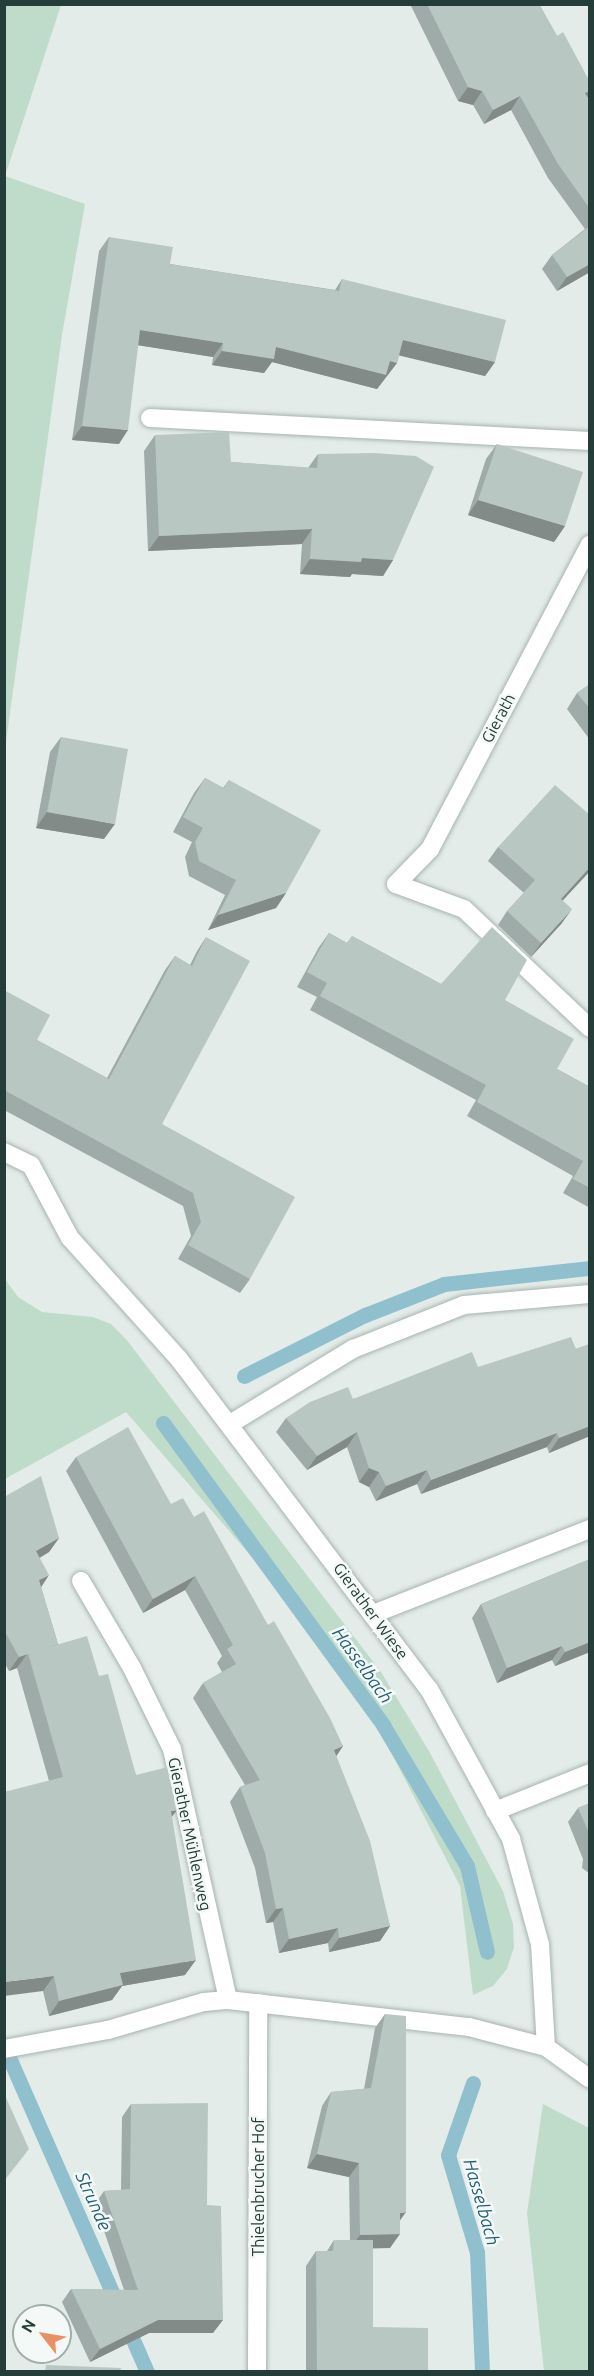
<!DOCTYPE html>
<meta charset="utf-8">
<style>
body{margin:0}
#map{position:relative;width:594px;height:2376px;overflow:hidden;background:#e4ece9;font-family:Ubuntu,sans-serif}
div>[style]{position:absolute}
.green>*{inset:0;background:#bedcc9}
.stream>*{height:15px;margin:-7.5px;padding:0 7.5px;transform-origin:7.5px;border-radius:7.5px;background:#90bfce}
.roads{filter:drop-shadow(0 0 2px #a7b4b0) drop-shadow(0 0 2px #a7b4b0)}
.lane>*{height:18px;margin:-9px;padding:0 9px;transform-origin:9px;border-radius:9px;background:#fff}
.street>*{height:18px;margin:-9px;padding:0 9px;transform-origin:9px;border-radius:9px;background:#fff}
.wall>*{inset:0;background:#9faba8}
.shaded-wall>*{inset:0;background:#828b88}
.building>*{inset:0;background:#b9c7c3}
span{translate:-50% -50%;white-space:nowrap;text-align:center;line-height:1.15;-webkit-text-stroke:5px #f4f9f7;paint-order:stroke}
.street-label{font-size:16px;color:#243d38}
.water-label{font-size:18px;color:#226075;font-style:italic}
.frame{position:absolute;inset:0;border:6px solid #243d38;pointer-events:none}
.north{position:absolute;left:12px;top:2304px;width:60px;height:60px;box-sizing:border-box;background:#f4f9f7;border:2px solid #a1aeab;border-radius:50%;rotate:301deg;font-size:16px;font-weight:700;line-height:24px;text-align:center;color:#243d38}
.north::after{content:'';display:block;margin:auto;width:21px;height:27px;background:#e99165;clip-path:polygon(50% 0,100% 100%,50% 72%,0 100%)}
</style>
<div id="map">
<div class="green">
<div style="clip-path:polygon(5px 4px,61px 5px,5px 176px,85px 204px,62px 335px,5px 749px)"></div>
<div style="clip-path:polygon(5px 1279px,18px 1297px,42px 1312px,93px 1317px,111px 1324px,126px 1339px,381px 1672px,429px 1751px,503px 1891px,513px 1924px,514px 1947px,507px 1969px,493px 1986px,473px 1995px,460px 1886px,380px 1731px,296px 1608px,126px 1412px,5px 1479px)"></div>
<div style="clip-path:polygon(543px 2104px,589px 2128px,589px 2371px,544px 2371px,527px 2213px)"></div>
</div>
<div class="stream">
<div style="left:244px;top:1376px;width:136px;rotate:-26.8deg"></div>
<div style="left:365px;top:1315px;width:85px;rotate:-21.4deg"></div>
<div style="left:444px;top:1284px;width:147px;rotate:-6.3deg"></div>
<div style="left:163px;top:1423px;width:374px;rotate:53.9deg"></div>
<div style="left:383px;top:1725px;width:164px;rotate:59.2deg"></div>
<div style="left:467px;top:1866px;width:88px;rotate:76.9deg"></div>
<div style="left:4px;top:2046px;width:356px;rotate:66.3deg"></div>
<div style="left:473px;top:2083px;width:76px;rotate:109.1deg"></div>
<div style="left:448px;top:2155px;width:101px;rotate:73.4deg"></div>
<div style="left:477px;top:2252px;width:120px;rotate:87.6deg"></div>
</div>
<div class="roads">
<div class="lane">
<div style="left:150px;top:418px;width:441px;rotate:3deg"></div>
<div style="left:396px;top:884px;width:72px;rotate:20.2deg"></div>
<div style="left:464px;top:909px;width:173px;rotate:43.4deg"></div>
<div style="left:4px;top:1152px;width:30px;rotate:26deg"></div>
<div style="left:31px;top:1165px;width:83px;rotate:61.9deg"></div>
<div style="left:230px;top:1424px;width:144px;rotate:-31.4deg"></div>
<div style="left:353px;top:1349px;width:119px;rotate:-21.6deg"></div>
<div style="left:464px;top:1305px;width:126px;rotate:-5deg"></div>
<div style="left:81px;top:1581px;width:101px;rotate:59.6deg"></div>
<div style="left:132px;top:1668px;width:90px;rotate:63.7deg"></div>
<div style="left:172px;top:1749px;width:257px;rotate:77.4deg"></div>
<div style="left:373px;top:1614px;width:233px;rotate:-21.4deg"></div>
<div style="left:495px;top:1811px;width:102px;rotate:-21.8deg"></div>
</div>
<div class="street">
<div style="left:396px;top:884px;width:49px;rotate:-45.8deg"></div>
<div style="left:430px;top:849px;width:344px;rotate:-62.3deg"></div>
<div style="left:70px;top:1238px;width:163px;rotate:48deg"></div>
<div style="left:179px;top:1359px;width:414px;rotate:52.9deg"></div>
<div style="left:429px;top:1689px;width:171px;rotate:61.3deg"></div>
<div style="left:511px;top:1839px;width:109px;rotate:74.6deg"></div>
<div style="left:540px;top:1944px;width:103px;rotate:86.7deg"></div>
<div style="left:4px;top:2049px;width:106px;rotate:-10.4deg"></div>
<div style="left:108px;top:2030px;width:100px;rotate:-16.3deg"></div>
<div style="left:204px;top:2002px;width:24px;rotate:-5deg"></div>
<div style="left:228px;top:2000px;width:243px;rotate:6.4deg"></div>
<div style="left:469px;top:2027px;width:80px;rotate:14.6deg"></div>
<div style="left:546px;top:2047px;width:54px;rotate:36deg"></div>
<div style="left:257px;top:2372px;width:369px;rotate:-89.8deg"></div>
</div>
</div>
<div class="wall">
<div style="clip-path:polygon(410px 4px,539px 4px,557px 36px,590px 82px,590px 94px,587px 97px,590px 101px,590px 272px,557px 291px,542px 269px,552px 255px,585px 229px,548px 178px,511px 110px,484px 124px,473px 105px,458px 101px)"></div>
<div style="clip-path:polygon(109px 237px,170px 264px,335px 290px,342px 279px,495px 362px,485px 376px,399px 355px,397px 363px,377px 389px,272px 362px,264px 373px,212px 365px,213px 357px,138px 345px,119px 444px,72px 440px,99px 251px)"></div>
<div style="clip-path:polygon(155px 435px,231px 462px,308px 468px,318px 454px,393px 560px,383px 576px,352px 574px,350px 577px,300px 574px,302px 544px,148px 551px,144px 451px)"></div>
<div style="clip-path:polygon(497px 444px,565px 526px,554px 542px,468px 515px,486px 459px)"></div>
<div style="clip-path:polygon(590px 684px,590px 740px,567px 709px,577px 693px)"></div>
<div style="clip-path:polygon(61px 737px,104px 839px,36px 828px,50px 752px)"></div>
<div style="clip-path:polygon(205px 778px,223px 788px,229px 780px,286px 893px,276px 908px,208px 930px,225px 895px,189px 876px,185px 857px,192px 842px,173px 832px,194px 793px)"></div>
<div style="clip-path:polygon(498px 847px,590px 871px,563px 900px,562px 923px,531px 957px,498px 925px,507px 911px,524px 893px,488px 861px)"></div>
<div style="clip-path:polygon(329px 933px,347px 943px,352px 936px,441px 984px,505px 1000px,557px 1069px,590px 1087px,590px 1208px,563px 1193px,573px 1176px,467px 1116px,476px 1100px,310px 1010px,317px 997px,297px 987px,319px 947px)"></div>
<div style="clip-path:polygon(206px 937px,162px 1124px,250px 1279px,240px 1293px,178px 1259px,191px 1236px,183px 1206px,4px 1110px,4px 990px,37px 1040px,107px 1078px,165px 970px,175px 956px,190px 965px,197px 951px)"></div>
<div style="clip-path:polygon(590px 1344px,590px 1436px,549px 1453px,547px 1447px,421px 1494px,417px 1484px,376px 1501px,369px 1487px,359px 1482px,347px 1447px,307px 1470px,276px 1432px,286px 1418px,353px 1399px,478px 1367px,576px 1349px)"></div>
<div style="clip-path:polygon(76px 1457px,171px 1504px,194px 1517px,268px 1625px,343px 1746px,336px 1756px,390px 1926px,380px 1941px,329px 1952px,328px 1943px,279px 1953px,273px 1922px,266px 1923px,255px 1868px,230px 1802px,240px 1787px,245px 1785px,193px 1698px,203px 1683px,222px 1672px,217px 1663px,222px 1656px,185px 1590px,143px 1613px,66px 1471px)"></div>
<div style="clip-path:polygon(4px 1497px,59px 1538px,49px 1552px,40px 1558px,41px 1587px,58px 1644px,99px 1676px,136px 1775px,172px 1817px,185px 1975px,122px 1986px,112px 2000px,49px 2016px,43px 1991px,49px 1781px,17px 1668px,9px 1671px,4px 1662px)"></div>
<div style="clip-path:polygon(590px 1559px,590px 1652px,555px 1666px,552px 1660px,497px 1683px,472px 1618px,481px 1604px)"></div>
<div style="clip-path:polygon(590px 1803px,590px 1874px,582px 1868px,583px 1859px,568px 1822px,578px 1808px)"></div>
<div style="clip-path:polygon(385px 2014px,400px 2221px,390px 2248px,373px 2248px,373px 2327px,428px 2372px,306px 2372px,306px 2266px,316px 2251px,327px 2251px,334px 2240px,350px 2240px,349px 2177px,307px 2168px,322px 2106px,331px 2092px,364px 2089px,375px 2028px)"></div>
<div style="clip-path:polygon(131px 2104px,207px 2205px,213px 2333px,149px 2333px,90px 2362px,62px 2302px,71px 2289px,124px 2290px,95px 2204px,104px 2191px,121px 2190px,122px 2117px)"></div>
</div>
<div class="shaded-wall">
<div style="clip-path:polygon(468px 87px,482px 91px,473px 105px,458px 101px)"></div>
<div style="clip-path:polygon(590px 91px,590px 94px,584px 103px,585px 93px)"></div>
<div style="clip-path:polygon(520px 96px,511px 110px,484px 124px,493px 110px)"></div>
<div style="clip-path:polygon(590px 264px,590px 272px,557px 291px,567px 277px)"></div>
<div style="clip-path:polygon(140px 330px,223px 343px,213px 357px,130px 344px)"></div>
<div style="clip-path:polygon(403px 340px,495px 362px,485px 376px,393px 354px)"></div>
<div style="clip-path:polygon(276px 347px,390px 361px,397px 363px,377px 389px,272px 362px,264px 373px,212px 365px,222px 351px)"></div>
<div style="clip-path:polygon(82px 426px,128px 430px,119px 444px,72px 440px)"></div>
<div style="clip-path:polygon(478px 500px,565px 526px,554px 542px,468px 515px)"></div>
<div style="clip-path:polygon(312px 529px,302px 544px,148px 551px,159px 536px)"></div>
<div style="clip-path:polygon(362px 558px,393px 560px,383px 576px,352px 574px,350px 577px,300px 574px,310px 559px)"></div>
<div style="clip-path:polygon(47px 812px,115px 824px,104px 839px,36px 828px)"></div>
<div style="clip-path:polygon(590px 867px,590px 871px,551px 913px,561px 899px)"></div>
<div style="clip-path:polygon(286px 893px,276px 908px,208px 930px,218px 915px)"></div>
<div style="clip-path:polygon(572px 909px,562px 923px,531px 957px,541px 943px)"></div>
<div style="clip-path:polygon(590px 1426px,590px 1436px,549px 1453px,559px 1438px)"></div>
<div style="clip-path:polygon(357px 1432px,347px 1447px,307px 1470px,317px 1456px)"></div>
<div style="clip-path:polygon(557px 1433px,547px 1447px,421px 1494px,431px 1480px)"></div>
<div style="clip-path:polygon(369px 1468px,379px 1472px,369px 1487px,359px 1482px)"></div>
<div style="clip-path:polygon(427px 1470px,417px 1484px,376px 1501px,386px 1486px)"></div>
<div style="clip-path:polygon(59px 1538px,49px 1552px,26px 1565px,36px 1551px)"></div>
<div style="clip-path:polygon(49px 1575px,40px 1589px,39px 1580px)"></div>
<div style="clip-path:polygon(195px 1576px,185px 1590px,143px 1613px,153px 1599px)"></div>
<div style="clip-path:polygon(590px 1642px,590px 1652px,555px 1666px,565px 1652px)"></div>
<div style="clip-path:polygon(562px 1646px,552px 1660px,497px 1683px,507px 1668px)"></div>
<div style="clip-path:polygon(27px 1654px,17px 1668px,9px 1671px,19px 1657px)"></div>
<div style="clip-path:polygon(343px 1746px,333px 1761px,334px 1750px)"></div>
<div style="clip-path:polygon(177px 1810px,166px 1825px,171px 1811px)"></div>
<div style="clip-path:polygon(283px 1908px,273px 1922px,266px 1923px,276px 1909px)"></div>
<div style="clip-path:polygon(390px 1926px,380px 1941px,329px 1952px,339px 1938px)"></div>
<div style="clip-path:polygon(338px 1928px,328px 1943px,279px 1953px,289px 1939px)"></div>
<div style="clip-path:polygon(196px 1960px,185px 1975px,122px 1986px,112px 2000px,49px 2016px,59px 2001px,120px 1973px)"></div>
<div style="clip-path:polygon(54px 1976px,43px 1991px,4px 1996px,4px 1982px)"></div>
<div style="clip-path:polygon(317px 2154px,359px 2163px,349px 2177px,307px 2168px)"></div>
<div style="clip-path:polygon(406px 2212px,396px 2226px,400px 2213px)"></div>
<div style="clip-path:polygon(400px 2234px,390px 2248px,350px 2249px,360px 2235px)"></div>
<div style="clip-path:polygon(158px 2320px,223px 2320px,213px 2333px,149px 2333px,90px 2362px,100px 2349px)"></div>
</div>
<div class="building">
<div style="clip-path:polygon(427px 4px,539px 4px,557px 36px,563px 32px,590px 82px,590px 91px,585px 93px,590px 101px,590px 209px,558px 164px,520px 96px,493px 110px,482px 91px,468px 87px)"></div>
<div style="clip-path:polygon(590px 226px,590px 264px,567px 277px,552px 255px)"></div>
<div style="clip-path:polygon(109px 237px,173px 247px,170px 264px,339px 291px,342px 279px,506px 320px,495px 362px,403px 340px,397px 363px,390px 361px,386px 375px,276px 347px,274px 359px,222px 351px,223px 343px,140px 330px,128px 430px,82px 426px)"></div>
<div style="clip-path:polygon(229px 432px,231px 462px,317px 468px,318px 454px,373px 453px,416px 456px,434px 467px,393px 560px,362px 558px,361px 562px,310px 559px,312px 529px,159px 536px,155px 435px)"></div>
<div style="clip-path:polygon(497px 444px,583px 472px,565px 526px,478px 500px)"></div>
<div style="clip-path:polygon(590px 684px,590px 709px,577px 693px)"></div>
<div style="clip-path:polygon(61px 737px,128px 749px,115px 824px,47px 812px)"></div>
<div style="clip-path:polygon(205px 778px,224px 788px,229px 780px,321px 830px,286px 893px,218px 915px,236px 880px,199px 861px,195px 842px,203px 828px,183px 817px)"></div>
<div style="clip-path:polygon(555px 785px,590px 815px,590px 867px,561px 899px,572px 909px,541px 943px,507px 911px,535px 880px,498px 847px)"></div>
<div style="clip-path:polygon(492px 927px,527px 960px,505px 1000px,574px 1039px,557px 1069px,590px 1087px,590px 1188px,573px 1179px,583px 1161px,477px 1102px,486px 1085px,320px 996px,327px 983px,307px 972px,329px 933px,347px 943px,352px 936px,441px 984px)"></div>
<div style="clip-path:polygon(206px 937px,250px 961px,162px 1124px,295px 1197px,250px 1279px,188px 1245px,201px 1222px,193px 1193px,4px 1090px,4px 990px,50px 1015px,37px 1040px,109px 1079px,175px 956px,192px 966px)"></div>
<div style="clip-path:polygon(571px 1337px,576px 1349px,590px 1344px,590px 1426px,559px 1438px,557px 1433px,431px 1480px,427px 1470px,386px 1486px,379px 1472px,369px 1468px,357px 1432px,317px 1456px,286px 1418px,310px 1402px,348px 1387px,353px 1399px,472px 1352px,478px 1367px)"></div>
<div style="clip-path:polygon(128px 1427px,171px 1504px,183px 1498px,194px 1517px,204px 1511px,268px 1625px,274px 1621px,330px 1718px,343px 1746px,334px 1750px,370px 1841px,390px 1926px,339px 1938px,338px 1928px,289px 1939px,283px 1908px,276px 1909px,265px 1853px,240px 1787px,260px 1780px,203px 1683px,236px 1664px,227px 1649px,233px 1645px,195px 1576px,153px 1599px,76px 1457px)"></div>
<div style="clip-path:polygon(41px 1476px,59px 1538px,36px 1551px,49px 1575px,39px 1580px,58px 1644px,19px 1657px,4px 1630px,4px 1497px)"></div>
<div style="clip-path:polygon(590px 1559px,590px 1642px,565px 1652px,562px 1646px,507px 1668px,481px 1604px)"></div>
<div style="clip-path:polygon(87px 1636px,99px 1676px,108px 1674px,136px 1775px,168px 1767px,177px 1810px,171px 1811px,196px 1960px,120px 1973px,123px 1985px,59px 2001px,54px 1976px,4px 1982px,4px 1792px,63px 1777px,28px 1653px)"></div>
<div style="clip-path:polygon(590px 1803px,590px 1835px,578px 1808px)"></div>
<div style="clip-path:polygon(385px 2014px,406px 2016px,406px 2212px,400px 2213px,400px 2234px,360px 2235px,359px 2163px,317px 2154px,331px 2092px,371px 2088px)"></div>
<div style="clip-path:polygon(4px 2093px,29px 2149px,4px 2181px)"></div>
<div style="clip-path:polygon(208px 2103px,207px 2205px,221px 2206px,223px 2320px,158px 2320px,100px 2349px,71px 2289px,138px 2290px,104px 2191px,130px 2189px,131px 2104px)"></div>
<div style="clip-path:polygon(334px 2240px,373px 2240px,373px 2327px,428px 2328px,428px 2372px,317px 2372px,316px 2251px,333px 2251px)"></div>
<div style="clip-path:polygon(46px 2365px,121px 2368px,120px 2372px,45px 2372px)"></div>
</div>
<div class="street-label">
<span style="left:498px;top:718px;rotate:-62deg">Gierath</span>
<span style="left:371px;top:1611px;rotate:54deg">Gierather Wiese</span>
<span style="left:190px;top:1834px;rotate:78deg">Gierather Mühlenweg</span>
<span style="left:258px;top:2187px;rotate:-90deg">Thielenbrucher Hof</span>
</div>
<div class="water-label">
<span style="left:363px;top:1665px;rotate:54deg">Hasselbach</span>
<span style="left:94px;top:2201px;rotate:66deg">Strunde</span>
<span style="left:482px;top:2202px;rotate:74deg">Hasselbach</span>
</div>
<div class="frame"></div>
<div class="north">N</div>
</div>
